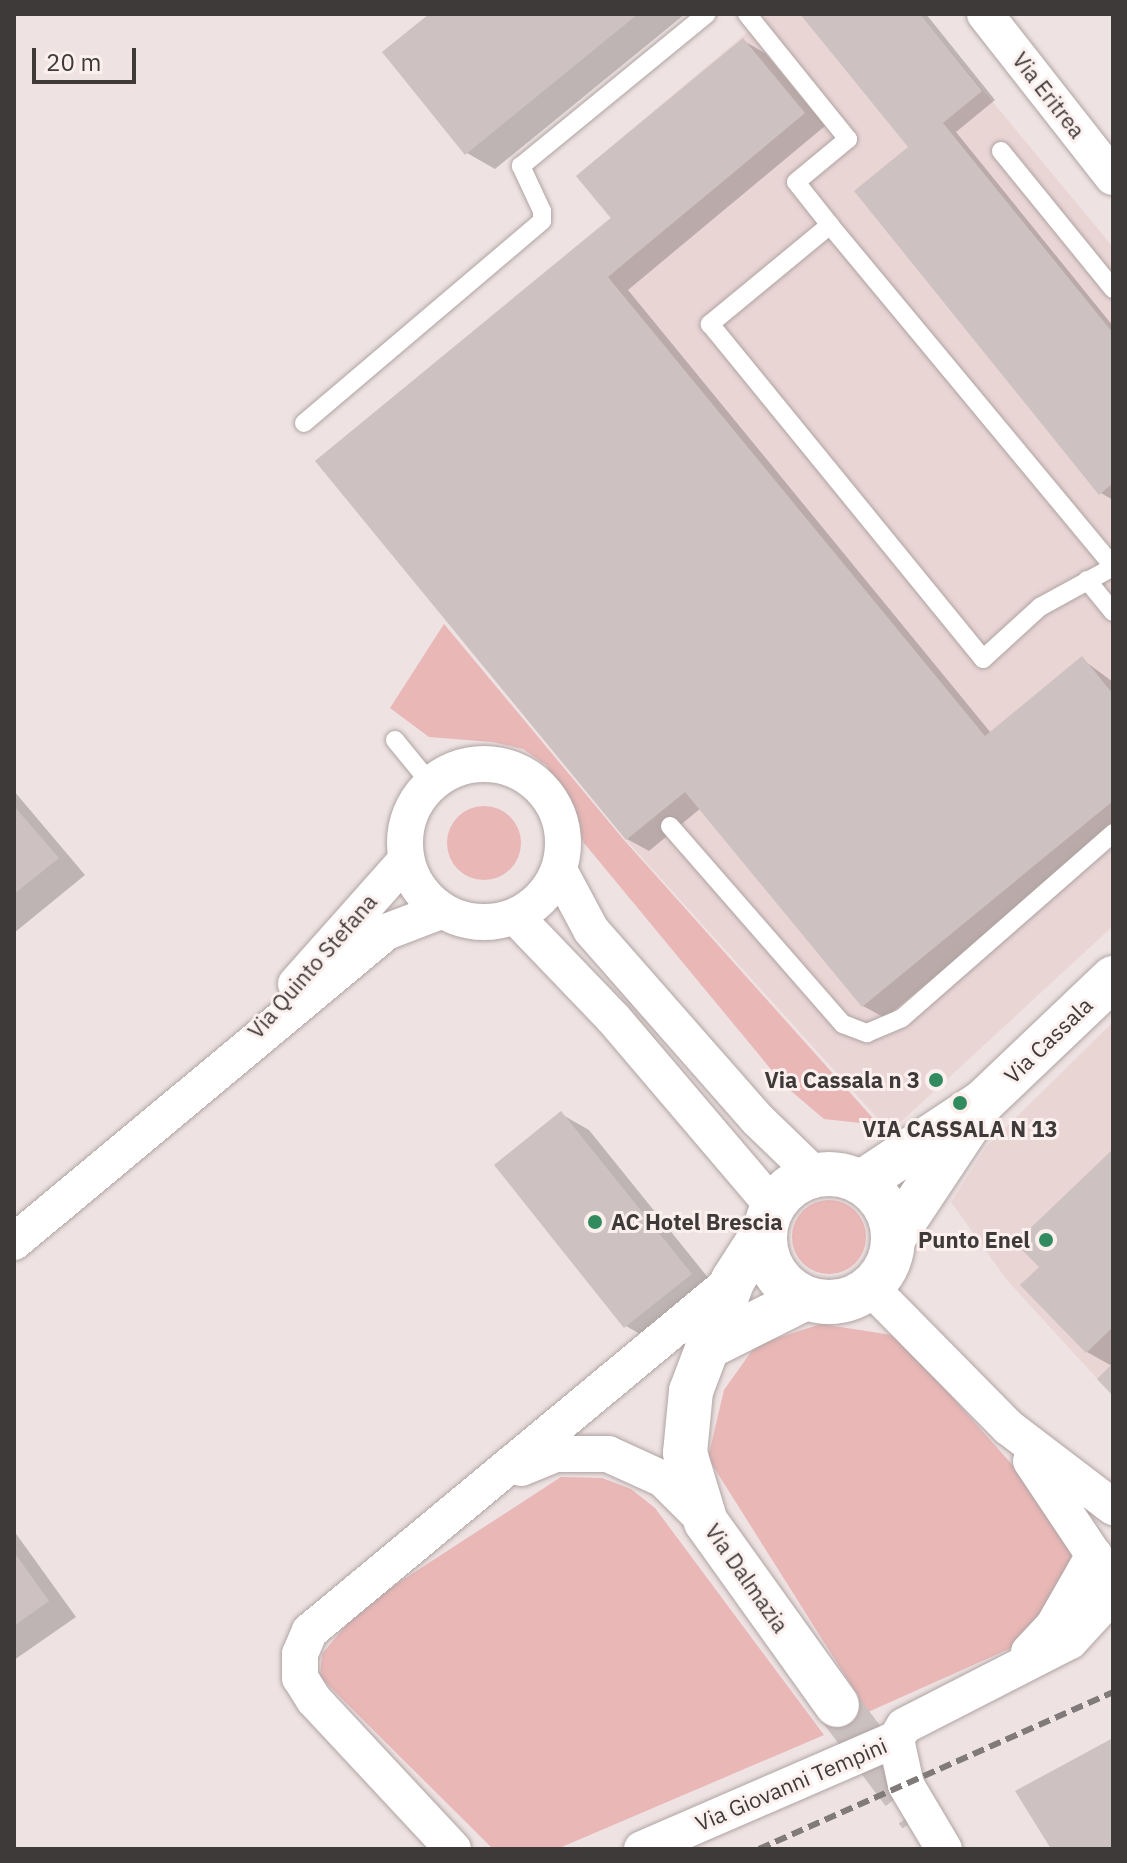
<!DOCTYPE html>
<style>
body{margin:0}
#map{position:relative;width:1127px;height:1863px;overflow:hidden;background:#eee2e2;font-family:"IBM Plex Sans",sans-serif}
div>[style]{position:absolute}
.built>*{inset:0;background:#ead5d5}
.green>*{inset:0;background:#e8b7b6}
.round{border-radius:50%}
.shadow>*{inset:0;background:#0003}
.building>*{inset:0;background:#cdc1c1}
.secondary-tunnel>*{height:44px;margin-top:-22px;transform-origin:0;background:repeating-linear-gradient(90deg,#cbc0c0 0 44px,transparent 0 66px)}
.roads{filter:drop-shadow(0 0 2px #afa4a3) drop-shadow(0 0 2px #afa4a3)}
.service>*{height:18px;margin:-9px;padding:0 9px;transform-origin:9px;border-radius:9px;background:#fff}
.minor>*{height:36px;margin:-18px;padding:0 18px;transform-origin:18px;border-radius:18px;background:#fff}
.minor>.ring{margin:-18px;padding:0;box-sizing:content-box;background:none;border:36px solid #fff;border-radius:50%}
.secondary>*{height:44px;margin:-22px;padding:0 22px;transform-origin:22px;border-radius:22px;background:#fff}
.secondary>.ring{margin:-22px;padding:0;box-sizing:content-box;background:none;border:44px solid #fff;border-radius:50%}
.rail>*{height:6px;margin-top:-3px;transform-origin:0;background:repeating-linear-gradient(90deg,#817a7a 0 12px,transparent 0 18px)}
.dots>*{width:22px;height:22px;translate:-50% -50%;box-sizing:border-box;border:4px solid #fcf0ef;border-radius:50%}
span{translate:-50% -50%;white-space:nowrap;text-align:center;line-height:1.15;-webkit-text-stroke:6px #fcf0ef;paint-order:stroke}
.street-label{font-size:22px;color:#3f3a3a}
.poi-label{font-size:22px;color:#3f3a3a;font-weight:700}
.right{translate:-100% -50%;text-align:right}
.left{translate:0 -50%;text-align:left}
.frame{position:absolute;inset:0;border:16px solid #3f3a3a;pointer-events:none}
.scale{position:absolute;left:32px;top:48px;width:104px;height:36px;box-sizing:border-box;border:4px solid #3f3a3a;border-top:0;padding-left:10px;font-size:24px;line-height:28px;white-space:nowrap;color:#3f3a3a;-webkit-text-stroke:6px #fcf0ef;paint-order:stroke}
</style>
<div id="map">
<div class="built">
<div style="clip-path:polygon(769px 14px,920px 14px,1113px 247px,1113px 926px,890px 1132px,626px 840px,315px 461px,610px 218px,576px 176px)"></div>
<div style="clip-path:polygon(1113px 1022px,1113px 1396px,1006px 1279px,951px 1202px,986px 1147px)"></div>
</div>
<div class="green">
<div style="clip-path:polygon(444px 624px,624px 840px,879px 1125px,824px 1119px,784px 1085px,584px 843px,547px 766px,523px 749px,492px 742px,429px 737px,390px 708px)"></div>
<div class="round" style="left:447px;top:806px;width:74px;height:74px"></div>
<div class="round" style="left:792px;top:1200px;width:74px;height:74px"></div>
<div style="clip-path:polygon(821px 1324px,898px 1336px,1055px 1513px,1072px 1555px,1057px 1611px,1018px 1645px,868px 1712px,708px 1458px,724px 1390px,756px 1345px)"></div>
<div style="clip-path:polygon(561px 1477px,602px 1478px,631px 1489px,655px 1508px,824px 1735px,557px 1849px,493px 1849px,320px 1677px,322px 1654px,361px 1607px)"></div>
</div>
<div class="shadow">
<div style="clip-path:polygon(432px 14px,685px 14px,495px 169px,467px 153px)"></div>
<div style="clip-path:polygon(803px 14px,926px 14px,995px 100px,956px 132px,1113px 326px,1113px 500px,1101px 493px,911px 147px)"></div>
<div style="clip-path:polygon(744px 41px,765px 53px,825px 126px,628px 290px,991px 733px,1082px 659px,1113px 682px,1113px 830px,885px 1018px,863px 1006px,701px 808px,649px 851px,627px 839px,318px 462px,614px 218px)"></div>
<div style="clip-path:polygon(14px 791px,85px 875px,14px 933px)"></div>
<div style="clip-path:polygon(561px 1114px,589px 1130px,718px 1290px,654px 1342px,626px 1326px)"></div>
<div style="clip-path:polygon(1113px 1152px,1113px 1393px,1112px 1366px,1087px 1352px,1042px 1267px)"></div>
<div style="clip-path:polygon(14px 1531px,76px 1617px,14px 1660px)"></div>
</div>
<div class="building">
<div style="clip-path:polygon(429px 14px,638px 14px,465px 155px,382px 52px)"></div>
<div style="clip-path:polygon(800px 14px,920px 14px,982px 91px,943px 123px,1113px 333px,1113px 483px,1099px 495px,854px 191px,908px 147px)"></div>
<div style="clip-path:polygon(743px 38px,805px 113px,608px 277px,985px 736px,1082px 656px,1113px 694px,1113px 801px,862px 1007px,685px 792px,626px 840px,315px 461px,611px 218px,576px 176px)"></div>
<div style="clip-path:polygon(14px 806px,59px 858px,14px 894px)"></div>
<div style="clip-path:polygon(561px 1111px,692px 1274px,624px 1328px,494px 1165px)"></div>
<div style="clip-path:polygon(1113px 1149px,1113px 1327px,1086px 1353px,1020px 1285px,1039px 1267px,1015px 1243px)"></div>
<div style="clip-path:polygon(1113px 1363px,1113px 1396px,1097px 1379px)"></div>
<div style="clip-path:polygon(14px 1552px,49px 1601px,14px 1626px)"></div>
<div style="clip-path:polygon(1113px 1738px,1113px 1849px,1051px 1849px,1015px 1791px)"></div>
</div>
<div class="secondary-tunnel">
<div style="left:837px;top:1705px;width:138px;rotate:53deg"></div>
</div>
<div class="roads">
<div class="service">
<div style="left:747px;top:14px;width:161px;rotate:51.1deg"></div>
<div style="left:848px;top:139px;width:67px;rotate:140.4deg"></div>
<div style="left:796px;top:182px;width:55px;rotate:51.7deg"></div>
<div style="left:1001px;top:151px;width:178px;rotate:50.9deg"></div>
<div style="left:304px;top:423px;width:312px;rotate:-40.3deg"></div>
<div style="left:542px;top:221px;width:10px;rotate:-90deg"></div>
<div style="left:542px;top:211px;width:50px;rotate:-115deg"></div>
<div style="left:521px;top:166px;width:240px;rotate:-39.3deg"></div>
<div style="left:1113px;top:566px;width:443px;rotate:-129.7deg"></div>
<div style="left:830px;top:225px;width:156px;rotate:140.5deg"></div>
<div style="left:710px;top:324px;width:432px;rotate:50.8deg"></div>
<div style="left:983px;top:659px;width:77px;rotate:-42.4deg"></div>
<div style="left:1040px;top:607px;width:83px;rotate:-28.7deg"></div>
<div style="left:1087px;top:580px;width:41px;rotate:50.9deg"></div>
<div style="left:395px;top:740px;width:57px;rotate:50.7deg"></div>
<div style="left:670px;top:826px;width:263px;rotate:48.9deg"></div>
<div style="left:843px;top:1024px;width:26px;rotate:21deg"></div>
<div style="left:867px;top:1033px;width:38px;rotate:-23deg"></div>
<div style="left:902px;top:1018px;width:281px;rotate:-41.2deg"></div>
</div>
<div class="minor">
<div style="left:985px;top:14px;width:207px;rotate:51.9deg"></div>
<div class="ring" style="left:405px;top:764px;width:122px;height:122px"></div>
<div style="left:559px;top:870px;width:68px;rotate:61.9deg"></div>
<div style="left:591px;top:930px;width:253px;rotate:48.7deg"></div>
<div style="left:758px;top:1120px;width:79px;rotate:44deg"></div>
<div style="left:516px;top:917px;width:140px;rotate:46.2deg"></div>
<div style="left:613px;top:1018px;width:247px;rotate:49.6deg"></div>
<div style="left:296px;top:984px;width:166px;rotate:-48.4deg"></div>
<div style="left:14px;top:1242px;width:484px;rotate:-39.8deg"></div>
<div style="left:386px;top:932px;width:59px;rotate:-20.9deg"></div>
<div style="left:870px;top:1287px;width:197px;rotate:45.4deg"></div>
<div style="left:1008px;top:1427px;width:132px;rotate:37.3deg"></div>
<div style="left:1031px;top:1461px;width:123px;rotate:56.3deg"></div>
<div style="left:1099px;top:1563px;width:17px;rotate:33deg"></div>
<div style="left:521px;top:1468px;width:37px;rotate:-22deg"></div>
<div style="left:555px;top:1454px;width:53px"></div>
<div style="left:608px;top:1454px;width:60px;rotate:24.4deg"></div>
<div style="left:663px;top:1479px;width:61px;rotate:45deg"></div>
<div style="left:1029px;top:1652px;width:37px;rotate:-47deg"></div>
<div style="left:1054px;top:1625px;width:81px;rotate:-60.3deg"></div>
<div style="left:896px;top:1739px;width:15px;rotate:-58deg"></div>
<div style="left:904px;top:1726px;width:186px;rotate:-27.1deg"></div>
<div style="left:1070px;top:1641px;width:64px;rotate:-47.5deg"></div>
<div style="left:896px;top:1739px;width:47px;rotate:77.7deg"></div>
<div style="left:906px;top:1785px;width:74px;rotate:59.3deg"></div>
<div style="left:453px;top:1849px;width:204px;rotate:-133deg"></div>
<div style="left:314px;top:1700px;width:26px;rotate:-122deg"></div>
<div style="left:300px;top:1678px;width:24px;rotate:-90deg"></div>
<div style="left:300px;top:1654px;width:25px;rotate:-67deg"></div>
<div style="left:310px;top:1631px;width:550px;rotate:-39.69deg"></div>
<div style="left:642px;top:1849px;width:277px;rotate:-23.4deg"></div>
</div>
<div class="secondary">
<div class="ring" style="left:765px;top:1174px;width:84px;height:84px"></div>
<div style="left:862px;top:1182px;width:145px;rotate:-33.5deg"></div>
<div style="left:983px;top:1102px;width:180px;rotate:-43.6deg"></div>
<div style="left:765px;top:1230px;width:59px;rotate:122.6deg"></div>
<div style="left:733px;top:1280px;width:119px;rotate:110.7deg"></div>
<div style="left:691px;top:1391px;width:62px;rotate:95.5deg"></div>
<div style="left:685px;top:1453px;width:72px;rotate:73.1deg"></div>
<div style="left:706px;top:1522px;width:225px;rotate:54.4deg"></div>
<div style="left:894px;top:1237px;width:143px;rotate:-56.4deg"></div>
<div style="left:710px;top:1346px;width:107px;rotate:-26.6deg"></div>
</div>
</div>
<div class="rail">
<div style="left:759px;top:1849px;width:387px;rotate:-23.9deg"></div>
</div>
<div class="dots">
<div style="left:936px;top:1080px;background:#328b5f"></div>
<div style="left:960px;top:1103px;background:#328b5f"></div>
<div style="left:595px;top:1222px;background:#328b5f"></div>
<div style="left:1046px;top:1240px;background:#328b5f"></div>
</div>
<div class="street-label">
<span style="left:1049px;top:95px;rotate:52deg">Via Eritrea</span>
<span style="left:312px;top:966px;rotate:-49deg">Via Quinto Stefana</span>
<span style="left:1048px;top:1040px;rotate:-44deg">Via Cassala</span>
<span style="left:747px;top:1578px;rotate:55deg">Via Dalmazia</span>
<span style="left:791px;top:1784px;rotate:-23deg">Via Giovanni Tempini</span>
</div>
<div class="poi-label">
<span class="right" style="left:920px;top:1080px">Via Cassala n 3</span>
<span style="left:960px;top:1129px">VIA CASSALA N 13</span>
<span class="left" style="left:611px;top:1222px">AC Hotel Brescia</span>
<span class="right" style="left:1030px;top:1240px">Punto Enel</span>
</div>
<div class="frame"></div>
<div class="scale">20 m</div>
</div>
